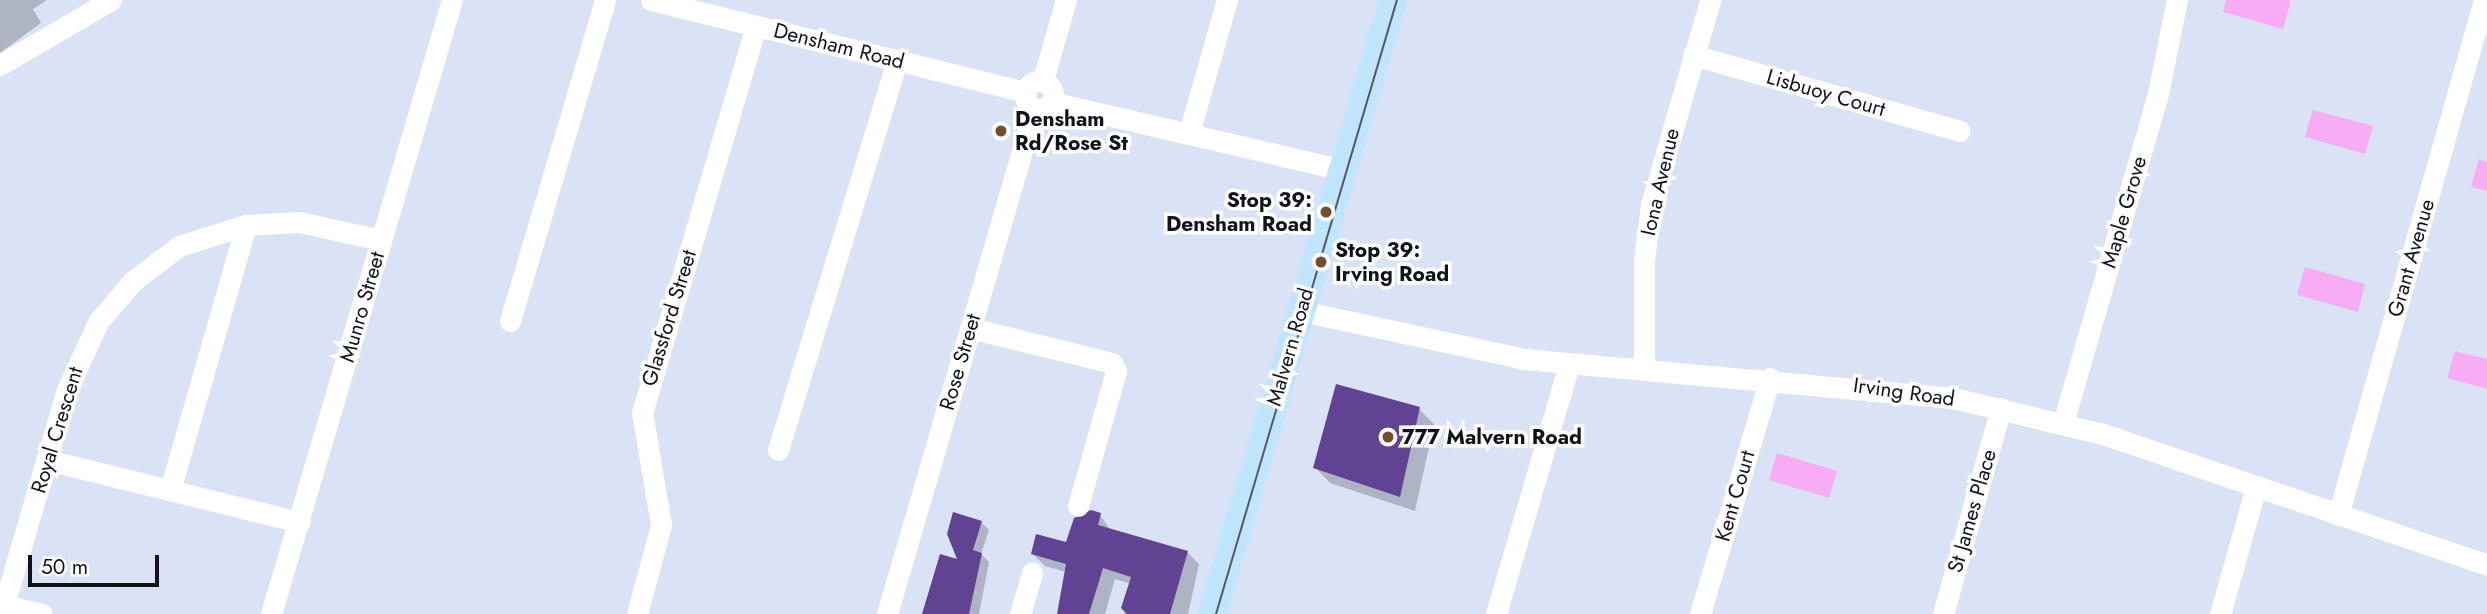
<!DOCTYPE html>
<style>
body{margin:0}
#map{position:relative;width:2487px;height:614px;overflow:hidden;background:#dae2f5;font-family:Jost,sans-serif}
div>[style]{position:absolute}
.green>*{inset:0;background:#f7acf3}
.shadow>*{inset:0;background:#0003}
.building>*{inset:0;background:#604493}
.minor>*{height:21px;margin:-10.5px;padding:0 10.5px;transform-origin:10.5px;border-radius:10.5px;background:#fff}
.minor>.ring{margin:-10.5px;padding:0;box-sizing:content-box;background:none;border:21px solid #fff;border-radius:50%}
.major>*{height:28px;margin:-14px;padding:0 14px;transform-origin:14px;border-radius:14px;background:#bfe6fd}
.tram>*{height:2px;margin:-1px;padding:0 1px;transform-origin:1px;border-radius:1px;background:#555964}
.dots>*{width:19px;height:19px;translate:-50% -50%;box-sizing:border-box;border:4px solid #fff;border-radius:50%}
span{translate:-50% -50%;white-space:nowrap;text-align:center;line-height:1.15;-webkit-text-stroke:7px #fff;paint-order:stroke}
.street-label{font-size:21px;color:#101319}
.poi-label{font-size:21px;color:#101319;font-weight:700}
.left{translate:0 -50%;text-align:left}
.right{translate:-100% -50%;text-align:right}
.scale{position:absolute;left:28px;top:555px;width:131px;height:32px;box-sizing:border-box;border:4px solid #101319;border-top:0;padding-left:9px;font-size:21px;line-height:24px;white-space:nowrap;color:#101319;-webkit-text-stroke:5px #fff;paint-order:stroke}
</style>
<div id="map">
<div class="green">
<div style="clip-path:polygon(2226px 0,2286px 0,2291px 1px,2283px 29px,2223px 12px)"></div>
<div style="clip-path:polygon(2313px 110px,2373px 126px,2365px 154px,2305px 137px)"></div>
<div style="clip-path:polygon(2479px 159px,2487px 162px,2487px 191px,2471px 187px)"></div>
<div style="clip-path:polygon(2305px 267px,2365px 284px,2358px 312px,2297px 295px)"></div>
<div style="clip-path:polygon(2455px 351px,2487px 359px,2487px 389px,2447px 378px)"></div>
<div style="clip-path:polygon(1777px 453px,1837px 471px,1829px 498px,1769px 480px)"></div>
</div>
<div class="shadow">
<div style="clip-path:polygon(0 0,47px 0,33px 9px,41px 23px,0 53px)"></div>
<div style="clip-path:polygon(1419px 409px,1434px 424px,1415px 511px,1330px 483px,1315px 467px)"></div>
<div style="clip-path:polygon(1100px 515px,1111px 531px,1187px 552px,1199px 564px,1188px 614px,1124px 614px,1131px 584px,1115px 579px,1105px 614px,1058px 614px,1066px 572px,1045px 566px,1033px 554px,1068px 545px)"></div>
<div style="clip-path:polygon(981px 522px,989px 530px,981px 554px,989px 562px,979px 614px,922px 614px,941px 556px,960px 562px)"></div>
</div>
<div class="building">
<div style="clip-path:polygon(1336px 384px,1420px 407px,1400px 497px,1313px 468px)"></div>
<div style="clip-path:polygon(1091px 510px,1101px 513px,1098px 525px,1188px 551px,1170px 614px,1127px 614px,1121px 608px,1131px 577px,1103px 568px,1089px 614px,1057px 614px,1066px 564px,1031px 554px,1036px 534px,1066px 542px,1074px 518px)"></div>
<div style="clip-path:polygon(953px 512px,982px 521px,973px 550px,982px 553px,969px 614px,922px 614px,940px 554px,957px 559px,947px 534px)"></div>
</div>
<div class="minor">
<div style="left:651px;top:0;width:386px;rotate:13.8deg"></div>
<div style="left:1693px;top:55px;width:277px;rotate:15.9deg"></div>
<div style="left:0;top:65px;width:129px;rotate:-30.4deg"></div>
<div style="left:1043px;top:80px;width:83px;rotate:-74deg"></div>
<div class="ring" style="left:1025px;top:81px;width:7px;height:7px"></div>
<div style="left:1051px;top:102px;width:300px;rotate:13.1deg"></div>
<div style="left:1189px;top:133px;width:138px;rotate:-74.1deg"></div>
<div style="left:1301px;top:311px;width:228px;rotate:12.1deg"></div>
<div style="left:1524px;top:359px;width:431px;rotate:5.2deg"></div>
<div style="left:1953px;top:398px;width:154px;rotate:13.5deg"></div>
<div style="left:2103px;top:434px;width:406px;rotate:18.8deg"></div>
<div style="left:510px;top:321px;width:335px;rotate:-73.5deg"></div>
<div style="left:970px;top:328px;width:146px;rotate:13.8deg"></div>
<div style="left:1112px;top:363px;width:9px;rotate:63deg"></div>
<div style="left:1116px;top:371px;width:140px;rotate:105.7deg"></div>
<div style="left:1644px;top:370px;width:109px;rotate:-90deg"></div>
<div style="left:1644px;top:261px;width:56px;rotate:-82.9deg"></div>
<div style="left:1651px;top:205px;width:213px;rotate:-73.9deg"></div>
<div style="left:2063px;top:423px;width:343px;rotate:-73.9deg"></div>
<div style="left:2158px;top:93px;width:95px;rotate:-78.5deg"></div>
<div style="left:778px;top:450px;width:408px;rotate:-73deg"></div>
<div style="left:47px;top:460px;width:260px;rotate:13.8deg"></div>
<div style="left:170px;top:490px;width:276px;rotate:-74deg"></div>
<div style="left:2338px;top:515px;width:535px;rotate:-74.17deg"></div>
<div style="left:0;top:604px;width:43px;rotate:13.4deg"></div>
<div style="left:4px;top:605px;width:224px;rotate:-73.7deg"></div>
<div style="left:67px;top:390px;width:75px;rotate:-65.5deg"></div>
<div style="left:98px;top:322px;width:54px;rotate:-49.5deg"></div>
<div style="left:133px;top:281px;width:58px;rotate:-37.3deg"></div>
<div style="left:179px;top:246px;width:70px;rotate:-17.4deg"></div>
<div style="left:246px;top:225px;width:53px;rotate:-3.2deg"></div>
<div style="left:299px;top:222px;width:84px;rotate:12.4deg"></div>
<div style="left:271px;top:614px;width:640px;rotate:-73.58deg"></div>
<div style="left:637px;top:614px;width:92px;rotate:-74.9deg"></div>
<div style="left:661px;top:525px;width:114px;rotate:-99.6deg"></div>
<div style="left:642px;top:413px;width:403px;rotate:-73.6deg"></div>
<div style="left:887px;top:614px;width:525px;rotate:-73.74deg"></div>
<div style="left:1020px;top:614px;width:43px;rotate:-73.7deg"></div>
<div style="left:1496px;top:614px;width:260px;rotate:-73.7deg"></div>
<div style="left:1700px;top:614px;width:246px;rotate:-73.5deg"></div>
<div style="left:1943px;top:614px;width:214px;rotate:-74.3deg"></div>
<div style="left:2220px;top:614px;width:132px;rotate:-74.2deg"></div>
</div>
<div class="major">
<div style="left:1212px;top:614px;width:640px;rotate:-73.58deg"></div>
</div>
<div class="tram">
<div style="left:1216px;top:614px;width:640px;rotate:-73.58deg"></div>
</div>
<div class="dots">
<div style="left:1001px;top:131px;background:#744e2a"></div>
<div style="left:1326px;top:212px;background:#744e2a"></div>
<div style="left:1321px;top:262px;background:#744e2a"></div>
<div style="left:1388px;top:437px;background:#744e2a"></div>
</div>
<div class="street-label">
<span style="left:839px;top:46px;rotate:14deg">Densham Road</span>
<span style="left:1826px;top:93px;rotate:16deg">Lisbuoy Court</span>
<span style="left:1660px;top:182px;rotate:-77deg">Iona Avenue</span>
<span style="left:2124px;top:212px;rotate:-74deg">Maple Grove</span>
<span style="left:2411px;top:258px;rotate:-74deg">Grant Avenue</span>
<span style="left:362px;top:307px;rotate:-74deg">Munro Street</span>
<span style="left:669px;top:318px;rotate:-73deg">Glassford Street</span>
<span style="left:1290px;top:347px;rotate:-74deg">Malvern Road</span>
<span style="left:960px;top:362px;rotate:-74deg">Rose Street</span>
<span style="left:1904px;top:392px;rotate:8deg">Irving Road</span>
<span style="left:57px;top:430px;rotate:-73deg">Royal Crescent</span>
<span style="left:1735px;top:496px;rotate:-74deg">Kent Court</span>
<span style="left:1972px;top:511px;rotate:-74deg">St James Place</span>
</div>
<div class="poi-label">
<span class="left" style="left:1015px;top:131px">Densham<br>Rd/Rose St</span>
<span class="right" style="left:1312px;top:212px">Stop 39:<br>Densham Road</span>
<span class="left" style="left:1335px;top:262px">Stop 39:<br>Irving Road</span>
<span class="left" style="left:1402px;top:437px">777 Malvern Road</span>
</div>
<div class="scale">50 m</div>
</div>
